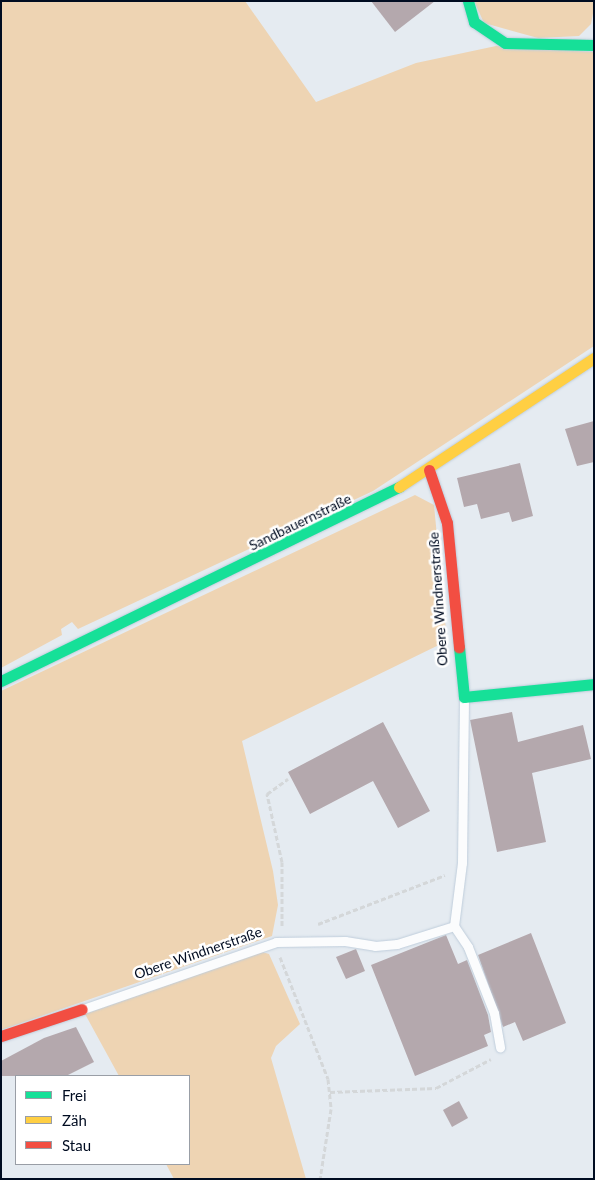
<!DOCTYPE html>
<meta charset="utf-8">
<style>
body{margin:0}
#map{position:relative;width:595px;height:1180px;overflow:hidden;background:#e5ebf1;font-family:Lato,sans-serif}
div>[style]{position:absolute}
.green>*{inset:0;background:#eed4b3}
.building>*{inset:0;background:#b4a8ad}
.path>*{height:3px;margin-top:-1.5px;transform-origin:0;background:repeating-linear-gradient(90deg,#d4d7d9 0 5px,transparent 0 7.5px)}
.roads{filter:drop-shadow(0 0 1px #bfcddb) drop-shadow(0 0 1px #bfcddb)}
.lane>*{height:9px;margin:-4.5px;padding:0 4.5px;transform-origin:4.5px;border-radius:4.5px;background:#fbfcfd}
.fast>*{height:11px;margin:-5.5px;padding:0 5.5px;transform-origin:5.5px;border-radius:5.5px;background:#16e098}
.slow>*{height:11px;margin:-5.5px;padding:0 5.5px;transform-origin:5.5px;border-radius:5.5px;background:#ffcf43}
.jam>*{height:11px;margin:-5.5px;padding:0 5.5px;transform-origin:5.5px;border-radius:5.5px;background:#f24e42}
span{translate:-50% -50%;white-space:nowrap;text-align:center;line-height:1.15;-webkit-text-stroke:5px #fff;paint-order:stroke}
.street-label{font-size:14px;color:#000c21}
.frame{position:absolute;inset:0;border:2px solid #000c21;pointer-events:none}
.legend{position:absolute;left:15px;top:1075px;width:175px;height:90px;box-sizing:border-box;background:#fff;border:1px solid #999ea6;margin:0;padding:6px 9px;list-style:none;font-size:15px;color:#000c21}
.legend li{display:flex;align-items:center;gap:10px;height:25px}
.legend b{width:25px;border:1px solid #999ea6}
</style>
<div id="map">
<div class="green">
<div style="clip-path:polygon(1px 1px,245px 1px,316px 102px,416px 63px,496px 46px,594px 52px,594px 346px,373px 491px,78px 629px,72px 622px,61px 629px,62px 635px,1px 668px)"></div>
<div style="clip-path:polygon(474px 1px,594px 1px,594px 8px,591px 24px,579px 36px,538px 38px,484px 23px)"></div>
<div style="clip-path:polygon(415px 495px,434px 505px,447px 641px,242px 741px,273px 871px,278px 905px,272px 936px,1px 1030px,1px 691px)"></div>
<div style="clip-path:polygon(262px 952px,269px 954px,300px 1024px,276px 1046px,271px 1058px,306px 1179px,174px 1179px,166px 1164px,189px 1164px,189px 1076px,119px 1076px,85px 1014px)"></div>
</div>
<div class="building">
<div style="clip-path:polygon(371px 1px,435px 1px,395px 32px)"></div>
<div style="clip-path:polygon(594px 421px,594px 462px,577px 466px,565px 429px)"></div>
<div style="clip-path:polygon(520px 463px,533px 516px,512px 522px,509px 512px,481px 519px,477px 504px,464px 507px,457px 478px)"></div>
<div style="clip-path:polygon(512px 712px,518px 742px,583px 725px,591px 759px,532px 773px,546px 842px,497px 852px,470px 720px)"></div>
<div style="clip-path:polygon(383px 722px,430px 811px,398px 828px,373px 781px,310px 814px,288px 772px)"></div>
<div style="clip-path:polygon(531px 933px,566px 1023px,523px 1041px,515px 1022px,503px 1027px,478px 955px)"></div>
<div style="clip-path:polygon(446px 935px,458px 964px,467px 960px,488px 1015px,491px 1032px,484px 1035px,488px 1046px,415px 1076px,371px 965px)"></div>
<div style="clip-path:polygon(356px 949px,365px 971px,346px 979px,336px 957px)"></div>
<div style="clip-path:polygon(76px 1027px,94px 1062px,66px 1076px,1px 1076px,1px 1061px,44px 1038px)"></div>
<div style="clip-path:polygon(459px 1101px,468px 1118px,452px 1127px,443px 1110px)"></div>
</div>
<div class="path">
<div style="left:318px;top:924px;width:136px;rotate:-21.1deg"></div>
<div style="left:282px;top:926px;width:64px;rotate:-90deg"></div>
<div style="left:282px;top:862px;width:70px;rotate:-102.4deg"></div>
<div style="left:267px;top:794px;width:26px;rotate:-36deg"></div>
<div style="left:280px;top:957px;width:131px;rotate:68.5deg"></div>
<div style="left:328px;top:1079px;width:30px;rotate:84deg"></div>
<div style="left:331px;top:1109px;width:71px;rotate:98.9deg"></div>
<div style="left:330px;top:1092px;width:106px;rotate:-2.2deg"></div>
<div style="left:436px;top:1088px;width:62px;rotate:-27.8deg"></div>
</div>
<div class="roads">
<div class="lane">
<div style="left:454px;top:926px;width:25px;rotate:56deg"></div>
<div style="left:468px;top:947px;width:71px;rotate:68.5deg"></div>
<div style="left:494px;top:1013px;width:35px;rotate:80deg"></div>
<div style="left:83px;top:1009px;width:204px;rotate:-19.1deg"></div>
<div style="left:276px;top:942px;width:69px;rotate:-0.8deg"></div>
<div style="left:345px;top:941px;width:30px;rotate:9deg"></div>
<div style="left:375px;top:946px;width:22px;rotate:-5deg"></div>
<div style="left:397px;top:944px;width:60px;rotate:-17.5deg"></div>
<div style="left:454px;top:926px;width:64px;rotate:-82.8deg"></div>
<div style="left:462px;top:863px;width:163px;rotate:-89.3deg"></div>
</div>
<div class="fast">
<div style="left:468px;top:1px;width:22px;rotate:74deg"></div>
<div style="left:474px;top:22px;width:37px;rotate:34deg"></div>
<div style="left:505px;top:43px;width:89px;rotate:1.3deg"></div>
<div style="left:459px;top:647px;width:50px;rotate:84.3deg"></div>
<div style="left:464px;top:697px;width:131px;rotate:-5.7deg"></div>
<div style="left:1px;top:681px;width:443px;rotate:-26deg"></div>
</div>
<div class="slow">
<div style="left:399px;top:487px;width:234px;rotate:-33.5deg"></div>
</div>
<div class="jam">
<div style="left:429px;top:470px;width:56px;rotate:71.2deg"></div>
<div style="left:447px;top:523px;width:125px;rotate:84.5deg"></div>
<div style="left:1px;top:1036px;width:85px;rotate:-18.4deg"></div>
</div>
</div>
<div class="street-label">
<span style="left:300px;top:522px;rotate:-26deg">Sandbauernstraße</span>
<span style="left:438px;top:599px;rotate:-94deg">Obere Windnerstraße</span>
<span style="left:198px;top:953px;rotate:-19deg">Obere Windnerstraße</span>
</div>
<div class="frame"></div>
<ul class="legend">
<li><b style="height:6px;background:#16e098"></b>Frei</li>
<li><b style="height:6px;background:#ffcf43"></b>Zäh</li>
<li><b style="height:6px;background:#f24e42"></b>Stau</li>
</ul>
</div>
